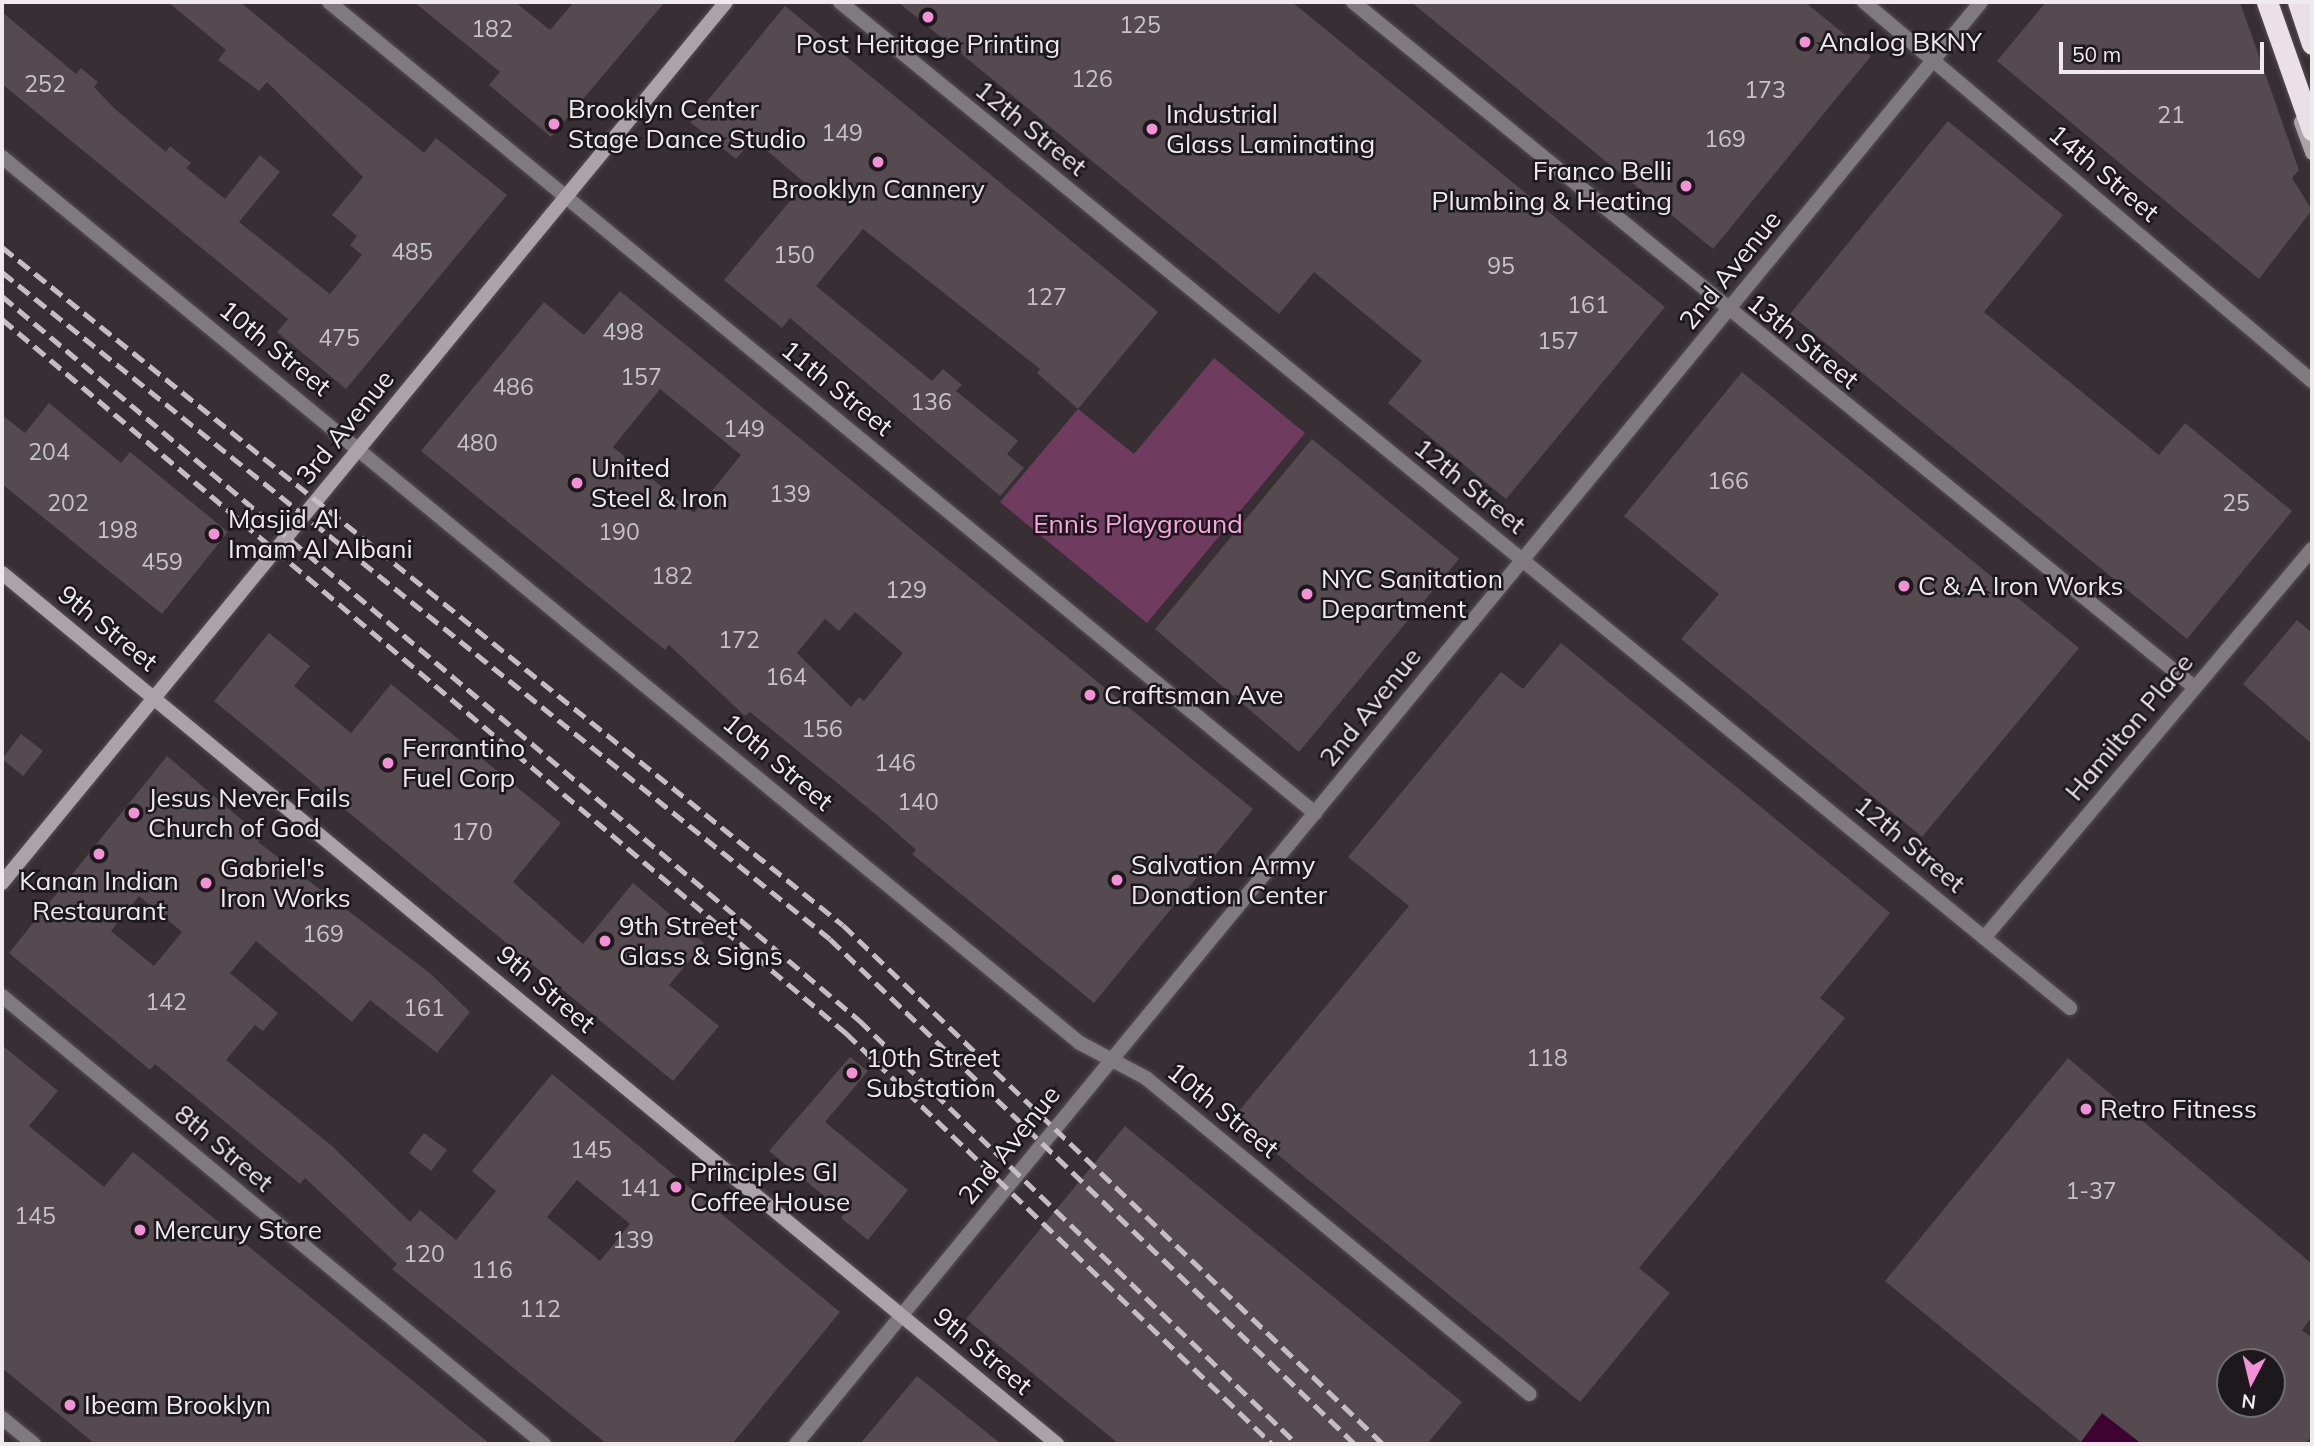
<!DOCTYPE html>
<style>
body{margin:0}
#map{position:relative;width:2314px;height:1446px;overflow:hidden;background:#372f34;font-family:Mulish,sans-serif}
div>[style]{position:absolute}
.green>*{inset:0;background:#6f3c60}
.water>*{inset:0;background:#3e0331}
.building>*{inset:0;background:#544a50}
.roads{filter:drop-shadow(0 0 2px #554d52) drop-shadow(0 0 2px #554d52)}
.minor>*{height:14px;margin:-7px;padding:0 7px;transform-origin:7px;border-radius:7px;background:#7f7a7d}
.secondary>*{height:14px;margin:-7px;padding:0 7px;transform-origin:7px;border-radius:7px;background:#aba3a8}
.motorway>*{height:21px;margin:-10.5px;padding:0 10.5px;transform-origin:10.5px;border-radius:10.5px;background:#ebe0e7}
.rail>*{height:5px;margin-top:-2.5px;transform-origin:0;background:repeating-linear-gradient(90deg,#c4bdc2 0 14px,transparent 0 21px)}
.dots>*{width:19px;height:19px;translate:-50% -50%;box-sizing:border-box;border:4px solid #1c181b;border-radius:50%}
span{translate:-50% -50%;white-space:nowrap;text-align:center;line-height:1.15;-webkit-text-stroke:5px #1c181b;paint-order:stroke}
.number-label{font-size:23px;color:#c9c2c6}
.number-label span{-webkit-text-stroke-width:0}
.poi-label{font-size:26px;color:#f0eaee}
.left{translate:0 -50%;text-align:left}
.right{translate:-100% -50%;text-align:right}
.street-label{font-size:26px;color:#f0eaee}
.park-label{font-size:26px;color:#fda5e2}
.frame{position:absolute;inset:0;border:4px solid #f0eaee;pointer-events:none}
.north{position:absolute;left:2216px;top:1348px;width:70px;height:70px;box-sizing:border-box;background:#1c181b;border:2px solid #716c6f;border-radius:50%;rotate:187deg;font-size:19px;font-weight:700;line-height:28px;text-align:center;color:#f0eaee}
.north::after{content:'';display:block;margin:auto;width:24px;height:32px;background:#f391d6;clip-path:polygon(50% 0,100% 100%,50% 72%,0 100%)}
.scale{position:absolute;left:2059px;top:42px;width:205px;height:32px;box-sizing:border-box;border:4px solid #f0eaee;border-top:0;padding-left:9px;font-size:21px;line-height:24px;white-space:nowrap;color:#f0eaee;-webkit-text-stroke:5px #1c181b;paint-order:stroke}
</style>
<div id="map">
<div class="green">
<div style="clip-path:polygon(1214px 358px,1305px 433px,1147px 623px,1000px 502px,1078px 409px,1134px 454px)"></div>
</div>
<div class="water">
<div style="clip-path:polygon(2102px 1413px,2142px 1444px,2079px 1444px)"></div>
</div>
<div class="building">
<div style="clip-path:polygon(168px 2px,240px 2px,424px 153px,436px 138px,507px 195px,346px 389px,277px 332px,288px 319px,2px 84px,2px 12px,76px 74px,81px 68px,98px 82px,94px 87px,115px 109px,166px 152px,170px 146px,191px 163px,186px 168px,225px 199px,260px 155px,280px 172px,239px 222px,330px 294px,362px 255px,350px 245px,357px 236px,332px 215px,363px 177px,267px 82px,259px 91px,218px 60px,226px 50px)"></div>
<div style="clip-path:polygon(414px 2px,515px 2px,550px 30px,574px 2px,665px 2px,551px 137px,489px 85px,500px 72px)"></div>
<div style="clip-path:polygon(898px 2px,1292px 2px,1665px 307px,1506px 499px,1388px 403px,1422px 361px,1314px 272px,1279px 314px)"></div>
<div style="clip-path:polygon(1411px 2px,1805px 2px,1871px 56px,1713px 249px)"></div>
<div style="clip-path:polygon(2046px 2px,2240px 2px,2299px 170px,2292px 178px,2312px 210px,2259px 279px,1997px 61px)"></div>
<div style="clip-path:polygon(785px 6px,1158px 312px,1078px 409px,1037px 373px,1040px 369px,863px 229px,816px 286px,932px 381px,943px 369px,962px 385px,956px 391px,1018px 441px,1007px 454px,1024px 468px,1000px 496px,790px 318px,782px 328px,724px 280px,805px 183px,753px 139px,736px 159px,690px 122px)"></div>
<div style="clip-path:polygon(1948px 121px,2063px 215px,1984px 312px,2159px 455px,2185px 423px,2292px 511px,2187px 639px,1790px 314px)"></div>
<div style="clip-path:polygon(evenodd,620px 291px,1253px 809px,1094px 1003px,912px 854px,916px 850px,879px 817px,750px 712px,745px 716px,669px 645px,665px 650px,421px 451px,544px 302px,584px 335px,620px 291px,660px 389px,741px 455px,694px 513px,613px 447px,660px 389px,620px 291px,855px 612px,903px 653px,864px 701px,859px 697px,851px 707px,797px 653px,825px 619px,839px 631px,855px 612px)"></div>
<div style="clip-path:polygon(1742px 372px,2079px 648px,1922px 837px,1681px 639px,1719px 594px,1624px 516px)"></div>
<div style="clip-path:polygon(49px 403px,121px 463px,130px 452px,228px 532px,162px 614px,2px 484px,2px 415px,25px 433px)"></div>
<div style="clip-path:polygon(1312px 439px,1459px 559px,1299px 752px,1155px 629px)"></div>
<div style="clip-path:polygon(2297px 620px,2312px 633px,2312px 744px,2243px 684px)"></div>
<div style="clip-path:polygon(269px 633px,310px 666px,294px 686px,351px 733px,391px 684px,561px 823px,513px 882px,583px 944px,633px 883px,704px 943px,669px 985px,719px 1026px,673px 1081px,214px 701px)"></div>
<div style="clip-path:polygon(1561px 643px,1890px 913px,1820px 998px,1845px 1018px,1639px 1268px,1670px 1293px,1580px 1402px,1233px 1118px,1409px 906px,1348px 857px,1501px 672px,1523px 689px)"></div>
<div style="clip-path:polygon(21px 734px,43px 751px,23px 776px,2px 759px)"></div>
<div style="clip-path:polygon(evenodd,167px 756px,262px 837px,258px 842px,431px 974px,470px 1012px,437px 1053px,370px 1000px,352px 1022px,256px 941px,230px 973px,278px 1013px,263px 1031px,255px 1025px,226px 1060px,332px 1146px,410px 1222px,420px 1210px,456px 1240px,496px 1191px,472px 1171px,552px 1074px,840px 1312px,732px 1444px,607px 1444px,392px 1269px,397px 1264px,305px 1178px,300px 1184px,155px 1064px,150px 1070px,9px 953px,167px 756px,139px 896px,182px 932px,154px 966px,111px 931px,139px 896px,167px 756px,577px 1180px,630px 1224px,600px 1261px,547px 1217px,577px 1180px)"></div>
<div style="clip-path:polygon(2px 1045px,58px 1091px,29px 1126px,104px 1187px,133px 1152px,490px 1444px,95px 1444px,2px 1368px)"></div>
<div style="clip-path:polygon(850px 1057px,868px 1071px,825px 1122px,908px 1190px,868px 1240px,841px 1218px,845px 1213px,769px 1151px)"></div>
<div style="clip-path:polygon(evenodd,2068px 1058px,2312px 1264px,2312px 1317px,2302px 1330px,2312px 1338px,2312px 1436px,2305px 1444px,2142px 1444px,2102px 1413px,2081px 1442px,1885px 1281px,2068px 1058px,2230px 1362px,2272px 1362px,2272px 1404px,2230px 1404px,2230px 1362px)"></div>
<div style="clip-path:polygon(1125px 1126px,1462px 1402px,1427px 1444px,1119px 1444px,966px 1319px)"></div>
<div style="clip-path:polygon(424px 1133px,447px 1150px,431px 1171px,409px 1153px)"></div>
<div style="clip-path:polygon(917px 1376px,1001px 1444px,860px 1444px)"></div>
</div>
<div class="roads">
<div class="minor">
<div style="left:329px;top:2px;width:1277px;rotate:39.44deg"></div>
<div style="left:840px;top:2px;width:1589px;rotate:39.28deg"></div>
<div style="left:1353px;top:2px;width:1085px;rotate:39.16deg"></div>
<div style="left:1864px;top:2px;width:587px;rotate:40.23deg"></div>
<div style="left:2px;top:157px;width:1395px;rotate:39.42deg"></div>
<div style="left:1080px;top:1043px;width:75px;rotate:27.9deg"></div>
<div style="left:1146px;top:1078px;width:497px;rotate:39.5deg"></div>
<div style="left:1984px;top:938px;width:509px;rotate:-49.86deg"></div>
<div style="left:2px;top:996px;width:703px;rotate:39.58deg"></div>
<div style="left:2px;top:1418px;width:41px;rotate:39.1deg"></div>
<div style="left:796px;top:1444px;width:1866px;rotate:-50.59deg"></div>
</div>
<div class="secondary">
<div style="left:2301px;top:122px;width:33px;rotate:70deg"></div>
<div style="left:2px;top:573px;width:1368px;rotate:39.54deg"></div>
<div style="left:2px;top:883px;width:1140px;rotate:-50.59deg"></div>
</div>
<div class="motorway">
<div style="left:2267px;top:2px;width:136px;rotate:70.6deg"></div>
<div style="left:2298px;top:2px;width:44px;rotate:71.6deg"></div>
</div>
</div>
<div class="rail">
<div style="left:2px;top:247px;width:1080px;rotate:38.88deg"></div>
<div style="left:843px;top:925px;width:749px;rotate:43.86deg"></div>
<div style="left:2px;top:272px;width:1063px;rotate:38.85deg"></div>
<div style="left:830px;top:939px;width:728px;rotate:43.89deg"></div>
<div style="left:2px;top:296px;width:1122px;rotate:40.19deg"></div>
<div style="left:859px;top:1020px;width:610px;rotate:44.07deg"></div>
<div style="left:2px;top:319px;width:1106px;rotate:40.23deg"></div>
<div style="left:846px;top:1033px;width:592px;rotate:43.97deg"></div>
</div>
<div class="dots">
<div style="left:928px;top:17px;background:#f391d6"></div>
<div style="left:1805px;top:42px;background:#f391d6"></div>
<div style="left:554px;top:124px;background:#f391d6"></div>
<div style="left:1152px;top:129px;background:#f391d6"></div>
<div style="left:878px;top:162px;background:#f391d6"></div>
<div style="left:1686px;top:186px;background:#f391d6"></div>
<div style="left:577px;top:483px;background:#f391d6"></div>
<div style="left:214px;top:534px;background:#f391d6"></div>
<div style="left:1904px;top:586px;background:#f391d6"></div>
<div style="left:1307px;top:594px;background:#f391d6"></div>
<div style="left:1090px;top:695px;background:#f391d6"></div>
<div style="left:388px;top:763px;background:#f391d6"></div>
<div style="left:134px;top:813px;background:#f391d6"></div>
<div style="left:99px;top:854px;background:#f391d6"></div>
<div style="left:1117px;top:880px;background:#f391d6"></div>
<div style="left:206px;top:883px;background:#f391d6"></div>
<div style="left:605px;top:941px;background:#f391d6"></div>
<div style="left:852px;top:1073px;background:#f391d6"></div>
<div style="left:2086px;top:1109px;background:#f391d6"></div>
<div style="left:676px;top:1187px;background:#f391d6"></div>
<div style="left:140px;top:1230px;background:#f391d6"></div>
<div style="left:70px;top:1405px;background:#f391d6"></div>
</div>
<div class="number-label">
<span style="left:1140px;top:25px">125</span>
<span style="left:492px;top:29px">182</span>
<span style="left:1092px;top:79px">126</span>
<span style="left:45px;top:84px">252</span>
<span style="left:1765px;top:90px">173</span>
<span style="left:2171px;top:115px">21</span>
<span style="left:842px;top:133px">149</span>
<span style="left:1725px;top:139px">169</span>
<span style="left:412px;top:252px">485</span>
<span style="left:794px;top:255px">150</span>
<span style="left:1501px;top:266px">95</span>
<span style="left:1046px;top:297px">127</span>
<span style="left:1588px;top:305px">161</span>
<span style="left:623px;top:332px">498</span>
<span style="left:339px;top:338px">475</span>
<span style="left:1558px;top:341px">157</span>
<span style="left:641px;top:377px">157</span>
<span style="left:513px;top:387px">486</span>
<span style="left:931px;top:402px">136</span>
<span style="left:744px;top:429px">149</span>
<span style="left:477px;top:443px">480</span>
<span style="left:49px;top:452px">204</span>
<span style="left:1728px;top:481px">166</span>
<span style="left:790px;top:494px">139</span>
<span style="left:68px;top:503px">202</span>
<span style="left:2236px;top:503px">25</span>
<span style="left:117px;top:530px">198</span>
<span style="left:619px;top:532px">190</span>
<span style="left:162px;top:562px">459</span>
<span style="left:672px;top:576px">182</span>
<span style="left:906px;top:590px">129</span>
<span style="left:739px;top:640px">172</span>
<span style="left:786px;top:677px">164</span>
<span style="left:822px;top:729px">156</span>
<span style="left:895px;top:763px">146</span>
<span style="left:918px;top:802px">140</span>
<span style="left:472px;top:832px">170</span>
<span style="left:323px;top:934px">169</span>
<span style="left:166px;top:1002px">142</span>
<span style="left:424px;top:1008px">161</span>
<span style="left:1547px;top:1058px">118</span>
<span style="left:591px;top:1150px">145</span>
<span style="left:640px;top:1188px">141</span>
<span style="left:2091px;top:1191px">1-37</span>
<span style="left:35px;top:1216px">145</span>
<span style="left:633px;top:1240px">139</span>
<span style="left:424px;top:1254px">120</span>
<span style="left:492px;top:1270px">116</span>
<span style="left:540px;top:1309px">112</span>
</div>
<div class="poi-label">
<span class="left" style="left:1819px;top:42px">Analog BKNY</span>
<span style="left:928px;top:44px">Post Heritage Printing</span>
<span class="left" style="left:568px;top:124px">Brooklyn Center<br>Stage Dance Studio</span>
<span class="left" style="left:1166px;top:129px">Industrial<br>Glass Laminating</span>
<span class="right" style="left:1672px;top:186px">Franco Belli<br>Plumbing &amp; Heating</span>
<span style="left:878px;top:189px">Brooklyn Cannery</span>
<span class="left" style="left:591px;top:483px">United<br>Steel &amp; Iron</span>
<span class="left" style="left:228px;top:534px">Masjid Al<br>Imam Al Albani</span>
<span class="left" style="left:1321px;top:594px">NYC Sanitation<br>Department</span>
<span class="left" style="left:1918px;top:586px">C &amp; A Iron Works</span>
<span class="left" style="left:1104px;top:695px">Craftsman Ave</span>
<span class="left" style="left:402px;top:763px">Ferrantino<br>Fuel Corp</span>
<span class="left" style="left:148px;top:813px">Jesus Never Fails<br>Church of God</span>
<span class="left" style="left:1131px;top:880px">Salvation Army<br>Donation Center</span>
<span class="left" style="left:220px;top:883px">Gabriel's<br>Iron Works</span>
<span style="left:99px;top:896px">Kanan Indian<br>Restaurant</span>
<span class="left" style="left:619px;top:941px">9th Street<br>Glass &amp; Signs</span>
<span class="left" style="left:866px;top:1073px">10th Street<br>Substation</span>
<span class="left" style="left:2100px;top:1109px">Retro Fitness</span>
<span class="left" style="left:690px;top:1187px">Principles GI<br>Coffee House</span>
<span class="left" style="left:154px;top:1230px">Mercury Store</span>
<span class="left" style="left:84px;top:1405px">Ibeam Brooklyn</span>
</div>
<div class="street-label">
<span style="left:1031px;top:128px;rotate:39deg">12th Street</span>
<span style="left:2104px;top:173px;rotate:40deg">14th Street</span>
<span style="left:1730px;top:270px;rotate:-51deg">2nd Avenue</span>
<span style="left:1803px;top:341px;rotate:39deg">13th Street</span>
<span style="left:275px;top:348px;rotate:39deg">10th Street</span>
<span style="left:837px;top:388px;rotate:39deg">11th Street</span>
<span style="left:345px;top:427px;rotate:-51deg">3rd Avenue</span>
<span style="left:1470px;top:486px;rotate:39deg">12th Street</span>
<span style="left:108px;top:628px;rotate:39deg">9th Street</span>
<span style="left:1370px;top:707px;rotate:-51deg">2nd Avenue</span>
<span style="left:2129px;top:727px;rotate:-50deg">Hamilton Place</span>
<span style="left:778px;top:762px;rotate:40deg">10th Street</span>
<span style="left:1910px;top:844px;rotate:40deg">12th Street</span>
<span style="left:546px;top:989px;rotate:40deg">9th Street</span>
<span style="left:1223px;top:1110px;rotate:39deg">10th Street</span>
<span style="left:1009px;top:1145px;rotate:-51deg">2nd Avenue</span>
<span style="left:224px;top:1148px;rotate:40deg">8th Street</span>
<span style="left:983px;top:1351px;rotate:40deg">9th Street</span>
</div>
<div class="park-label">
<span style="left:1138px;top:524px">Ennis Playground</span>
</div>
<div class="frame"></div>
<div class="north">N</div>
<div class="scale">50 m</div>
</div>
